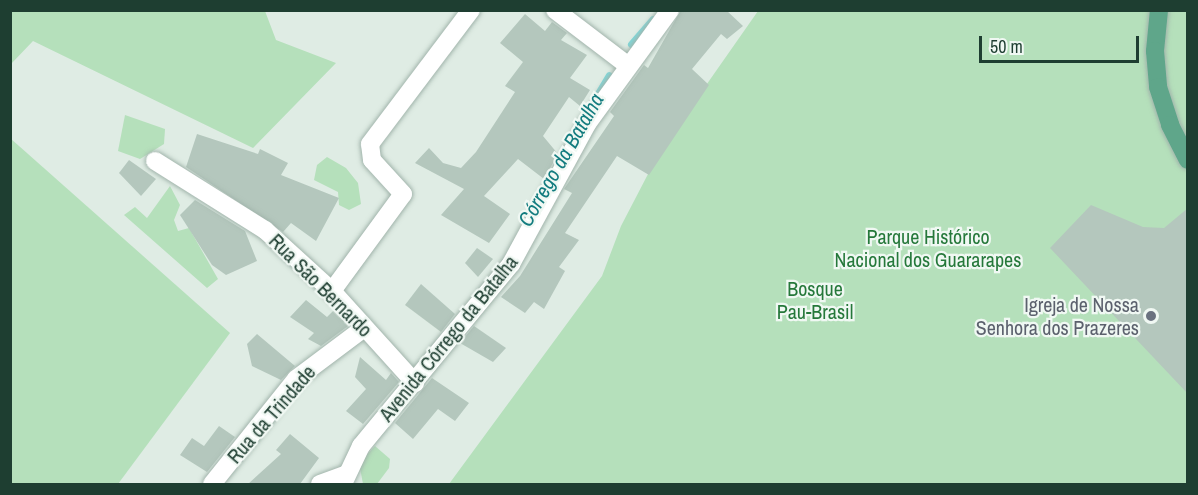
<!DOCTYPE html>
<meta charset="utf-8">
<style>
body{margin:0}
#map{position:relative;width:1198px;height:495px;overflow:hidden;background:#dfece4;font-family:"Archivo Narrow",sans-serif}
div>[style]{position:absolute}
.green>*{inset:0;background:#b5e0bb}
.stream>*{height:7px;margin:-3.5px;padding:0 3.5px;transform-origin:3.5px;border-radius:3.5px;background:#81d6d7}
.building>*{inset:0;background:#b4c7bd}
.roads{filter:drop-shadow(0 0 2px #a1b4ab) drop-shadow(0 0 2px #a1b4ab)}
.minor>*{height:18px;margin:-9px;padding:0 9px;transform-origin:9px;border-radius:9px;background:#fff}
.major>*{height:18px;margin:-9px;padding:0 9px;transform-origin:9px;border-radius:9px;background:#5fa68a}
.dots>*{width:16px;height:16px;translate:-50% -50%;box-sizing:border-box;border:3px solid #f0f8f3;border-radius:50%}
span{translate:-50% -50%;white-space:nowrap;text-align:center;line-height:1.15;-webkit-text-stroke:4.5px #f0f8f3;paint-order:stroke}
.park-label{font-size:20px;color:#25783a}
.street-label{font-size:20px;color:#1e3e31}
.worship-label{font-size:20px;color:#5b616d}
.right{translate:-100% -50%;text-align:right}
.water-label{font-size:21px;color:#137c7f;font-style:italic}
.frame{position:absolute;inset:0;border:12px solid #1e3e31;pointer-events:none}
.scale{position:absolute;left:979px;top:36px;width:160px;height:27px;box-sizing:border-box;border:3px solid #1e3e31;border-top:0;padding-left:8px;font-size:18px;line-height:21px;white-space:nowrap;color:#1e3e31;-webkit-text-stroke:4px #f0f8f3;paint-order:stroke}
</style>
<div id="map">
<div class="green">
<div style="clip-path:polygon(11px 10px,265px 11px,276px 40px,336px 63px,253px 148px,33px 41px,11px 64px)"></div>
<div style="clip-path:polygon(758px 11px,1187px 11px,1187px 484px,449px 484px,602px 276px,621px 226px,660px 151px)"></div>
<div style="clip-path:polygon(125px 115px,165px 129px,164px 144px,140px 159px,118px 151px)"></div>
<div style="clip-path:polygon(10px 138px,230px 333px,118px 484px,11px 484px)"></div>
<div style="clip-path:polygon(327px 157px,346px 168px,358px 183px,361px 204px,349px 210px,339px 205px,338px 192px,314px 180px,317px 165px)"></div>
<div style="clip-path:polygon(170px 186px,180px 205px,174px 220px,178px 231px,189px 228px,218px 279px,207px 288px,124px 215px,135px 207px,147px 218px)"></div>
<div style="clip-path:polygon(375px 446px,390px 459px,389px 468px,377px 484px,363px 484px,359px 463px)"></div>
</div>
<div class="stream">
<div style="left:631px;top:44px;width:33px;rotate:-49deg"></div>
<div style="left:594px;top:100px;width:29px;rotate:-59deg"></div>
</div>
<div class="building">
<div style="clip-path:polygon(681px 10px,726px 10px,743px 26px,727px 39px,721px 34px,692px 69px,709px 85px,649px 175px,617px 156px,565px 233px,579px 240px,559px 267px,565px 271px,544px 309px,534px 302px,525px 313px,501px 297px,520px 276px,572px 193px,564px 189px,614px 116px,610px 112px,644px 65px,648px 68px)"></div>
<div style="clip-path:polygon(525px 14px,545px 31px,552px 22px,567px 33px,561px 40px,587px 55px,570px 78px,590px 90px,580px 106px,569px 97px,543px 136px,558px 154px,544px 179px,518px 159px,484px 196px,510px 214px,489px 243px,441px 215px,464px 189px,415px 163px,429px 148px,443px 163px,461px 168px,476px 152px,515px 92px,505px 86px,523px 62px,500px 43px)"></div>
<div style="clip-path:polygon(197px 134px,258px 154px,260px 149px,288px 163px,281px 175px,339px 198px,316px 241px,291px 223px,283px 232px,186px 167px)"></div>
<div style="clip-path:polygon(129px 160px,156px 179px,141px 196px,119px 173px)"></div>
<div style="clip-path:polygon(195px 200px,245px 231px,257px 261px,226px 275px,212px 265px,180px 215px)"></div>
<div style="clip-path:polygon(1091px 205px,1143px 227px,1164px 228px,1188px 208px,1188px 394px,1050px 248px)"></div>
<div style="clip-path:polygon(477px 248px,493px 259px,478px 277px,465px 263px)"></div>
<div style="clip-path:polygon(421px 284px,455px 314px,441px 332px,405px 305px)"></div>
<div style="clip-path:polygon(306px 300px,327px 317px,334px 310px,348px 326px,321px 346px,308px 339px,314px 333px,290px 317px)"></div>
<div style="clip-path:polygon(474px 326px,506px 348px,493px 362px,460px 343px)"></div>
<div style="clip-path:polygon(257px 334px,295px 366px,281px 380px,252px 366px,247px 344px)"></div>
<div style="clip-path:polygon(360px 357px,386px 380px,391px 373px,399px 382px,363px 424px,346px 411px,366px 389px,355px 377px)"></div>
<div style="clip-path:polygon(432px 378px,469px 403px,455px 421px,438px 409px,413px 439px,395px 423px)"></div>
<div style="clip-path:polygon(219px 426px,235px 437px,207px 472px,180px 455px,192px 438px,204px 446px)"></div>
<div style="clip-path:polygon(290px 434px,319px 458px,300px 484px,248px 484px,281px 454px,276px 450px)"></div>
</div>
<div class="roads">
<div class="minor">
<div style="left:555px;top:10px;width:89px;rotate:37.3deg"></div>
<div style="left:155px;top:161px;width:130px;rotate:32.1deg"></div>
<div style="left:265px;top:230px;width:91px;rotate:42.3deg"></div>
<div style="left:332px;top:291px;width:124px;rotate:47.9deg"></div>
<div style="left:332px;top:291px;width:120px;rotate:-53.8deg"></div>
<div style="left:403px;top:194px;width:46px;rotate:-132.4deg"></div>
<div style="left:372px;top:160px;width:16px;rotate:-97deg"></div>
<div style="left:370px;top:144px;width:168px;rotate:-53deg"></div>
<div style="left:212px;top:484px;width:134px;rotate:-51.3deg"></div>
<div style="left:296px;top:379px;width:85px;rotate:-36.9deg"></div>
<div style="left:320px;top:484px;width:27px;rotate:-20deg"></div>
<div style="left:343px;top:484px;width:42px;rotate:-64.7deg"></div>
<div style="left:361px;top:446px;width:236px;rotate:-50.5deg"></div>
<div style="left:511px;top:264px;width:159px;rotate:-61.5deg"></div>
<div style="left:587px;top:124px;width:141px;rotate:-53.9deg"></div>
</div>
<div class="major">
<div style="left:1159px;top:10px;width:41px;rotate:95.6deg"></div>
<div style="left:1155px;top:51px;width:36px;rotate:85deg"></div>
<div style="left:1158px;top:87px;width:40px;rotate:72deg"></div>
<div style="left:1170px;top:125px;width:39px;rotate:63deg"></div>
</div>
</div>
<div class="dots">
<div style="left:1151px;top:316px;background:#6b7280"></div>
</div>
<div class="park-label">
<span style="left:928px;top:248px">Parque Histórico<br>Nacional dos Guararapes</span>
<span style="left:815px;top:300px">Bosque<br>Pau-Brasil</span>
</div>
<div class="street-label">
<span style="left:321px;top:285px;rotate:45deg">Rua São Bernardo</span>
<span style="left:448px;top:338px;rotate:-51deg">Avenida Córrego da Batalha</span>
<span style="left:271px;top:414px;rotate:-49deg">Rua da Trindade</span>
</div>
<div class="worship-label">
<span class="right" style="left:1139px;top:316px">Igreja de Nossa<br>Senhora dos Prazeres</span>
</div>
<div class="water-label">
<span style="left:561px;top:160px;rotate:-60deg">Córrego da Batalha</span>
</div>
<div class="frame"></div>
<div class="scale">50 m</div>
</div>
